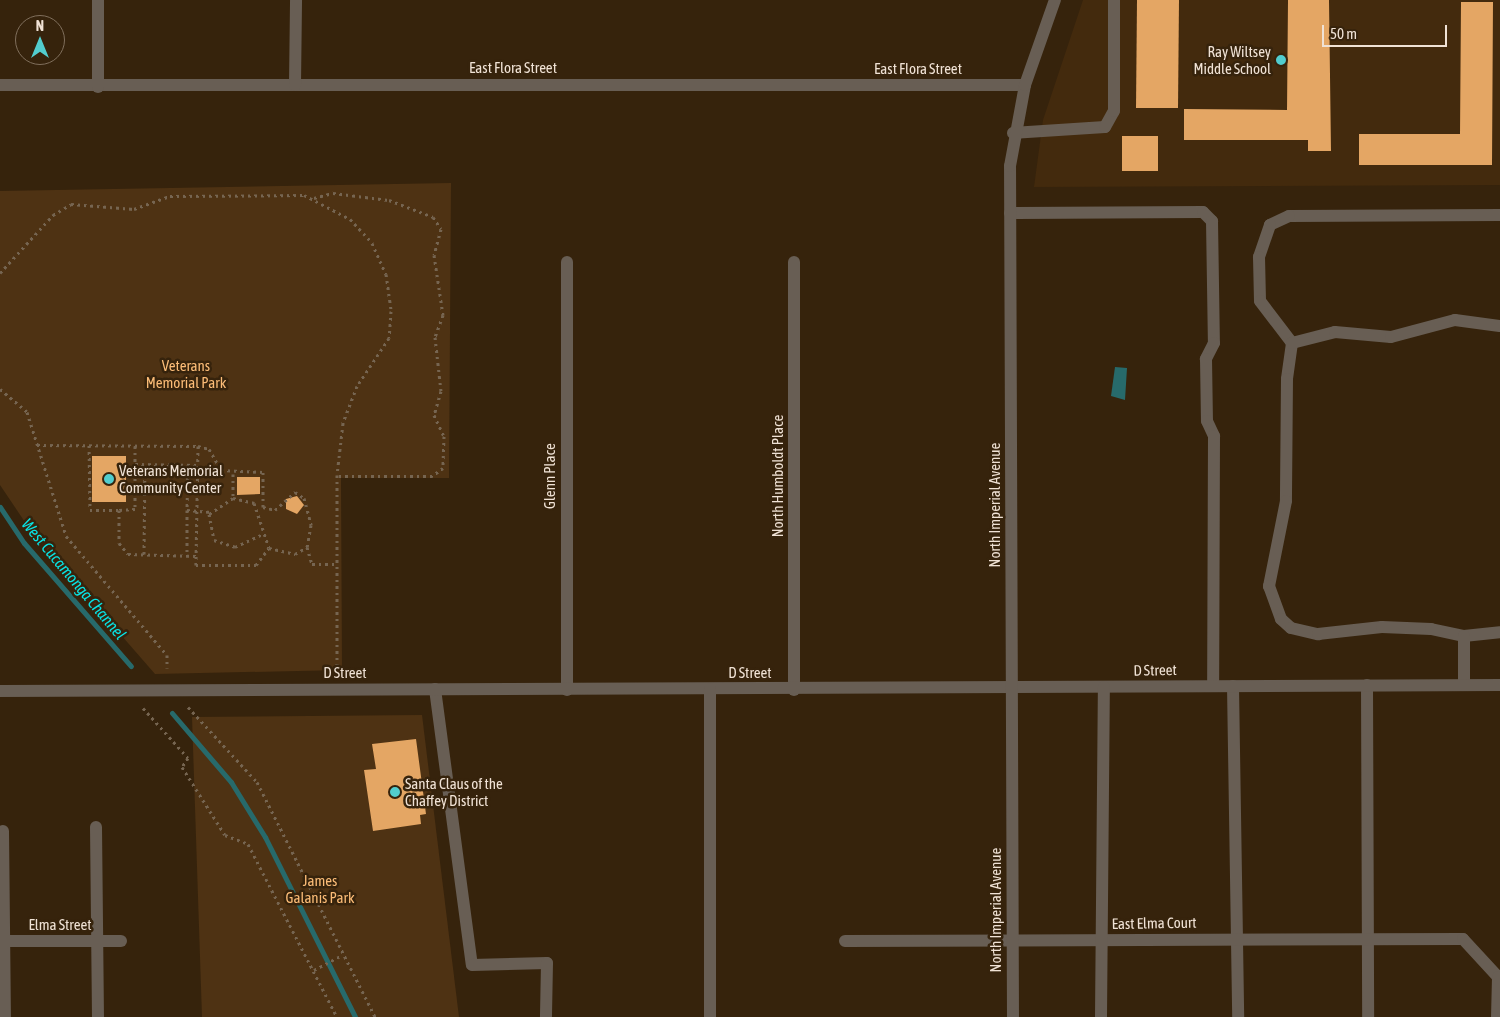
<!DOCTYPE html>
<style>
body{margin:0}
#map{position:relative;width:1500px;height:1017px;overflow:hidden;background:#36230c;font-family:"Asap Condensed",sans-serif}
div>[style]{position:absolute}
.built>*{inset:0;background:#432a0d}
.green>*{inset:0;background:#4e3213}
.water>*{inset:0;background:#276a6b}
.stream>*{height:5px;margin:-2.5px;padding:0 2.5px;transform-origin:2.5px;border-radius:2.5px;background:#276a6b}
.building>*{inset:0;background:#e4a664}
.path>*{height:3px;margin-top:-1.5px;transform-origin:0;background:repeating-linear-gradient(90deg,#766551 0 2.5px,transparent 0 6.5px)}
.minor>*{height:12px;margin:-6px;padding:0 6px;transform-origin:6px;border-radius:6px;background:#685e54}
.dots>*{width:14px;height:14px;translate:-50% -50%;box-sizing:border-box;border:2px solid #36230c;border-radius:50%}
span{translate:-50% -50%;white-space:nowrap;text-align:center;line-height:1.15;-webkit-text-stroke:5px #36230c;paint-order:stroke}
.poi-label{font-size:15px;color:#f0e2d5}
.right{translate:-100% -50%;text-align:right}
.left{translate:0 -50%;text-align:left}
.street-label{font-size:15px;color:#f0e2d5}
.park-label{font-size:15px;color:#fbbc77}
.water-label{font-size:16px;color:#08e3e5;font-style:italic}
.north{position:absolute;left:15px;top:15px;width:50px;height:50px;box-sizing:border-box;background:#36230c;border:1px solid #806f5c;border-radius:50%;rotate:0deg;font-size:14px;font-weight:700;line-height:20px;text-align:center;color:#f0e2d5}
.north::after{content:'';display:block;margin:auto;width:18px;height:22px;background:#52cdce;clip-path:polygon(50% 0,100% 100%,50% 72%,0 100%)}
.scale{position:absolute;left:1322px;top:25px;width:125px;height:22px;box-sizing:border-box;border:2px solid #f0e2d5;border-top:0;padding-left:6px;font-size:15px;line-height:18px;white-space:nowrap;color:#f0e2d5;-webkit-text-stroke:4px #36230c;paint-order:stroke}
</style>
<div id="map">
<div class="built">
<div style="clip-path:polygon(1083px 0,1500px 0,1500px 185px,1034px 187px,1043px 120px)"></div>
</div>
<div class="green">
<div style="clip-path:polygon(451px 183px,449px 478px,341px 478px,342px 670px,155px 674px,33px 534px,0 485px,0 191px)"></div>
<div style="clip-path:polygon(422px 715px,459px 1017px,202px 1017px,192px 717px)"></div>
</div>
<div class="water">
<div style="clip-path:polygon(1115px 367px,1127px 368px,1125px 400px,1111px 396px)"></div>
</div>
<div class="stream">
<div style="left:0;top:507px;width:43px;rotate:56.3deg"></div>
<div style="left:24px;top:543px;width:163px;rotate:49deg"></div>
<div style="left:172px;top:713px;width:91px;rotate:49.5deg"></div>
<div style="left:231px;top:782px;width:65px;rotate:58.3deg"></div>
<div style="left:265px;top:837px;width:201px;rotate:63.4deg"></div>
</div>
<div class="building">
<div style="clip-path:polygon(1137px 0,1179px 0,1178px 108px,1136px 108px)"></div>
<div style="clip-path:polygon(1288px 0,1329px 0,1331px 151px,1308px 151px,1308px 140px,1184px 140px,1184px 109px,1287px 110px)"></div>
<div style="clip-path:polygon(1461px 2px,1493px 2px,1492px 165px,1359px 165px,1359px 134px,1460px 134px)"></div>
<div style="clip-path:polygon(1122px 136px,1158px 136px,1158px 171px,1122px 171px)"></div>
<div style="clip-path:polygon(92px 456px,126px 456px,126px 502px,92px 502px)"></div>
<div style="clip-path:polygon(237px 477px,260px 477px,260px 494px,237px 495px)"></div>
<div style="clip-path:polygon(297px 496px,304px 505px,297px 514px,286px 509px,286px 499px)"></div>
<div style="clip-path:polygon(416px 739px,426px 814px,420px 815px,421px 824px,373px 831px,364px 770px,376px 769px,372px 744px)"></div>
</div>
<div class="path">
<div style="left:314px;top:198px;width:20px;rotate:-15deg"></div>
<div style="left:333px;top:193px;width:56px;rotate:7.1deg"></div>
<div style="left:389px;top:200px;width:47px;rotate:21.1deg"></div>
<div style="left:433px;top:217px;width:14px;rotate:56deg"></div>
<div style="left:441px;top:229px;width:27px;rotate:105deg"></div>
<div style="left:434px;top:255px;width:61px;rotate:81.5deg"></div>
<div style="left:443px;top:315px;width:23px;rotate:110deg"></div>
<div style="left:435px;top:337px;width:54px;rotate:83.7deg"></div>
<div style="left:441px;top:391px;width:25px;rotate:106deg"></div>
<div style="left:434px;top:415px;width:23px;rotate:65deg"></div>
<div style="left:444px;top:436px;width:32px;rotate:92deg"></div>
<div style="left:443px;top:468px;width:14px;rotate:144deg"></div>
<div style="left:432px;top:476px;width:95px;rotate:180deg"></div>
<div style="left:0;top:273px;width:79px;rotate:-47.6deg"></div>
<div style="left:53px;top:215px;width:21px;rotate:-31deg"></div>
<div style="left:71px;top:204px;width:63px;rotate:4.5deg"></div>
<div style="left:134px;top:209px;width:38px;rotate:-20deg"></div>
<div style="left:170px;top:196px;width:134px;rotate:-0.4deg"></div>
<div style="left:304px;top:195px;width:52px;rotate:27.6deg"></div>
<div style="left:350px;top:219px;width:33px;rotate:47deg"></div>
<div style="left:372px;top:243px;width:34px;rotate:66deg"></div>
<div style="left:386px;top:274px;width:37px;rotate:82deg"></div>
<div style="left:391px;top:311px;width:27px;rotate:94deg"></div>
<div style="left:389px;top:338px;width:58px;rotate:123.7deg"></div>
<div style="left:357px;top:386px;width:40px;rotate:111deg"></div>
<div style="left:343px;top:423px;width:52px;rotate:96.6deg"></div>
<div style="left:337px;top:475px;width:194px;rotate:90deg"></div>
<div style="left:0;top:389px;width:35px;rotate:40deg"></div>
<div style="left:27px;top:412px;width:130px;rotate:72.5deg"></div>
<div style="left:66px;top:536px;width:156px;rotate:49.7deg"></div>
<div style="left:167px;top:655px;width:13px;rotate:90deg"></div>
<div style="left:37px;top:445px;width:161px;rotate:0.4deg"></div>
<div style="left:198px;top:446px;width:119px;rotate:91deg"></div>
<div style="left:196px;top:565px;width:60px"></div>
<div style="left:256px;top:565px;width:21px;rotate:-53deg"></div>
<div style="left:269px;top:548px;width:27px;rotate:13deg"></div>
<div style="left:295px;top:554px;width:14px;rotate:-30deg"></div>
<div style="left:307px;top:547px;width:18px;rotate:74deg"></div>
<div style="left:312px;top:564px;width:25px"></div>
<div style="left:89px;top:445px;width:65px;rotate:89.1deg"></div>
<div style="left:90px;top:510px;width:29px"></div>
<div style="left:135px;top:446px;width:63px;rotate:90deg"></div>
<div style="left:135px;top:509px;width:16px;rotate:176deg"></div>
<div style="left:119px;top:510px;width:33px;rotate:90deg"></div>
<div style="left:119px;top:543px;width:14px;rotate:51deg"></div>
<div style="left:128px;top:554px;width:68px;rotate:1.7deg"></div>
<div style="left:198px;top:446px;width:11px;rotate:15deg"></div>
<div style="left:209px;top:449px;width:24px;rotate:60deg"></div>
<div style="left:221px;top:470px;width:42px;rotate:2.7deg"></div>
<div style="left:263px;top:472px;width:35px;rotate:90deg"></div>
<div style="left:263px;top:507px;width:12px;rotate:14deg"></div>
<div style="left:275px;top:510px;width:27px;rotate:-42deg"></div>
<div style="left:295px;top:492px;width:11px;rotate:34deg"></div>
<div style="left:304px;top:498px;width:28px;rotate:75deg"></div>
<div style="left:311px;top:525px;width:22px;rotate:100deg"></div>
<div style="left:135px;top:464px;width:63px;rotate:0.9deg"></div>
<div style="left:188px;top:465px;width:45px;rotate:91.3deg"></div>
<div style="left:187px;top:510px;width:24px;rotate:5deg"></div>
<div style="left:233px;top:474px;width:24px;rotate:90deg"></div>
<div style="left:233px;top:498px;width:22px;rotate:13deg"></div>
<div style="left:254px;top:503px;width:47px;rotate:71.6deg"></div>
<div style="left:233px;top:498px;width:29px;rotate:146deg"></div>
<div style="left:209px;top:514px;width:26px;rotate:79deg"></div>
<div style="left:214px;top:540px;width:22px;rotate:18deg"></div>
<div style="left:235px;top:547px;width:29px;rotate:-25deg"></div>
<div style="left:187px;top:510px;width:45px;rotate:90deg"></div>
<div style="left:144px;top:554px;width:90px;rotate:-89.4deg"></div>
<div style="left:188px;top:707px;width:102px;rotate:47.4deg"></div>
<div style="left:257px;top:782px;width:263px;rotate:63.3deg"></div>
<div style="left:143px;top:708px;width:67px;rotate:48deg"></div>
<div style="left:188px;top:758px;width:11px;rotate:124deg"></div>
<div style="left:182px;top:767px;width:80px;rotate:57.7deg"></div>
<div style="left:225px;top:835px;width:25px;rotate:21deg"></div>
<div style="left:248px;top:844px;width:195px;rotate:62.8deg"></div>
<div style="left:314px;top:970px;width:32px;rotate:-28deg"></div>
</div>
<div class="minor">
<div style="left:0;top:85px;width:1025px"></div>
<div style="left:295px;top:85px;width:85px;rotate:-89.3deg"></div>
<div style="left:98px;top:87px;width:87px;rotate:-90deg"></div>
<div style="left:1013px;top:133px;width:92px;rotate:-3.7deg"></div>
<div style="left:1105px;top:127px;width:18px;rotate:-61deg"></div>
<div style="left:1114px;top:111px;width:111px;rotate:-90deg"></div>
<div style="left:1010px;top:213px;width:193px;rotate:-0.3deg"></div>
<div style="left:1203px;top:212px;width:13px;rotate:45deg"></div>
<div style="left:1212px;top:221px;width:122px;rotate:89.1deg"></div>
<div style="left:1214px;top:343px;width:18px;rotate:117deg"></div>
<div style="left:1206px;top:359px;width:62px;rotate:89.1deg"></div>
<div style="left:1207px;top:421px;width:17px;rotate:65deg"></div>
<div style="left:1214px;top:436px;width:250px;rotate:90.2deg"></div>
<div style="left:1500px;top:215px;width:211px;rotate:179.7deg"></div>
<div style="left:1289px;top:216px;width:21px;rotate:155deg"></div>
<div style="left:1270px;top:225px;width:34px;rotate:109deg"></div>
<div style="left:1259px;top:257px;width:44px;rotate:88.7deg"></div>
<div style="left:1260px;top:301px;width:53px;rotate:52.7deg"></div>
<div style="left:1292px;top:343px;width:36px;rotate:98deg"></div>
<div style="left:1287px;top:379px;width:122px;rotate:90.5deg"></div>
<div style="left:1286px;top:501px;width:87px;rotate:101.3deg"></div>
<div style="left:1269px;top:586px;width:35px;rotate:70deg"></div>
<div style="left:1281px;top:619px;width:13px;rotate:42deg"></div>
<div style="left:1291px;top:628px;width:28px;rotate:13deg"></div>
<div style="left:1318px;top:634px;width:64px;rotate:-6.2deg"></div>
<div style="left:1382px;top:627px;width:49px;rotate:2.3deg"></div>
<div style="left:1431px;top:629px;width:34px;rotate:12deg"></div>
<div style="left:1464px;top:636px;width:36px;rotate:-6deg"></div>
<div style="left:567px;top:262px;width:428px;rotate:90deg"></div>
<div style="left:1292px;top:343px;width:44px;rotate:-14.3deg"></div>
<div style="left:1335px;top:332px;width:56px;rotate:5.1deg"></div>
<div style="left:1391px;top:337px;width:66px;rotate:-14.9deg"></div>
<div style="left:1455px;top:320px;width:45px;rotate:7.6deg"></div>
<div style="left:1367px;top:685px;width:332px;rotate:89.8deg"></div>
<div style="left:1464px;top:685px;width:49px;rotate:-90deg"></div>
<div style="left:1233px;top:686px;width:331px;rotate:89.1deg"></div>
<div style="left:435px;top:689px;width:278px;rotate:82.4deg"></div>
<div style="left:472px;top:965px;width:75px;rotate:-1.5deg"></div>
<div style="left:547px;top:963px;width:54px;rotate:91.1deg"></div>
<div style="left:794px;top:690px;width:428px;rotate:-90deg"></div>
<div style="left:0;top:691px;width:1500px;rotate:-0.23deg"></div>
<div style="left:96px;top:827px;width:190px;rotate:89.4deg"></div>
<div style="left:3px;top:831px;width:186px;rotate:89.4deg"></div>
<div style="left:0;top:941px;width:121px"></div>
<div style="left:845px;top:941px;width:618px;rotate:-0.19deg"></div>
<div style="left:1463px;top:939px;width:52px;rotate:47.4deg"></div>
<div style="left:1498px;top:977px;width:40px;rotate:91.4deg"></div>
<div style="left:710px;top:1017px;width:328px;rotate:-90deg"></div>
<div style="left:1013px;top:1017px;width:851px;rotate:-90.2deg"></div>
<div style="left:1010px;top:166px;width:82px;rotate:-79.5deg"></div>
<div style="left:1025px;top:85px;width:90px;rotate:-70.6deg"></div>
<div style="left:1101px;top:1017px;width:330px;rotate:-89.5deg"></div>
</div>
<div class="dots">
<div style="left:1281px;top:60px;background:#52cdce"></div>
<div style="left:109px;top:479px;background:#52cdce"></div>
<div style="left:395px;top:792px;background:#52cdce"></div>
</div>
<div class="poi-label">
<span class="right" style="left:1271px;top:60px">Ray Wiltsey<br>Middle School</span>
<span class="left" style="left:119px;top:479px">Veterans Memorial<br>Community Center</span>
<span class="left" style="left:405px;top:792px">Santa Claus of the<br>Chaffey District</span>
</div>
<div class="street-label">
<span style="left:513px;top:68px">East Flora Street</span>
<span style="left:918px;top:69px">East Flora Street</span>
<span style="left:550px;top:476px;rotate:-90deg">Glenn Place</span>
<span style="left:778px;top:476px;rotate:-90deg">North Humboldt Place</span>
<span style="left:995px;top:505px;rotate:-90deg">North Imperial Avenue</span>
<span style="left:1155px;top:670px;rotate:-1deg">D Street</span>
<span style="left:345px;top:673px">D Street</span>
<span style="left:750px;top:673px">D Street</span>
<span style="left:996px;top:910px;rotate:-90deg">North Imperial Avenue</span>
<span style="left:1154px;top:923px;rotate:-1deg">East Elma Court</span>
<span style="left:60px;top:925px">Elma Street</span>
</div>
<div class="park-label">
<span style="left:186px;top:374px">Veterans<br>Memorial Park</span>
<span style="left:320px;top:889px">James<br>Galanis Park</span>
</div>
<div class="water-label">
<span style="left:74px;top:579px;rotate:50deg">West Cucamonga Channel</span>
</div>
<div class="north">N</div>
<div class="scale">50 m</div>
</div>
